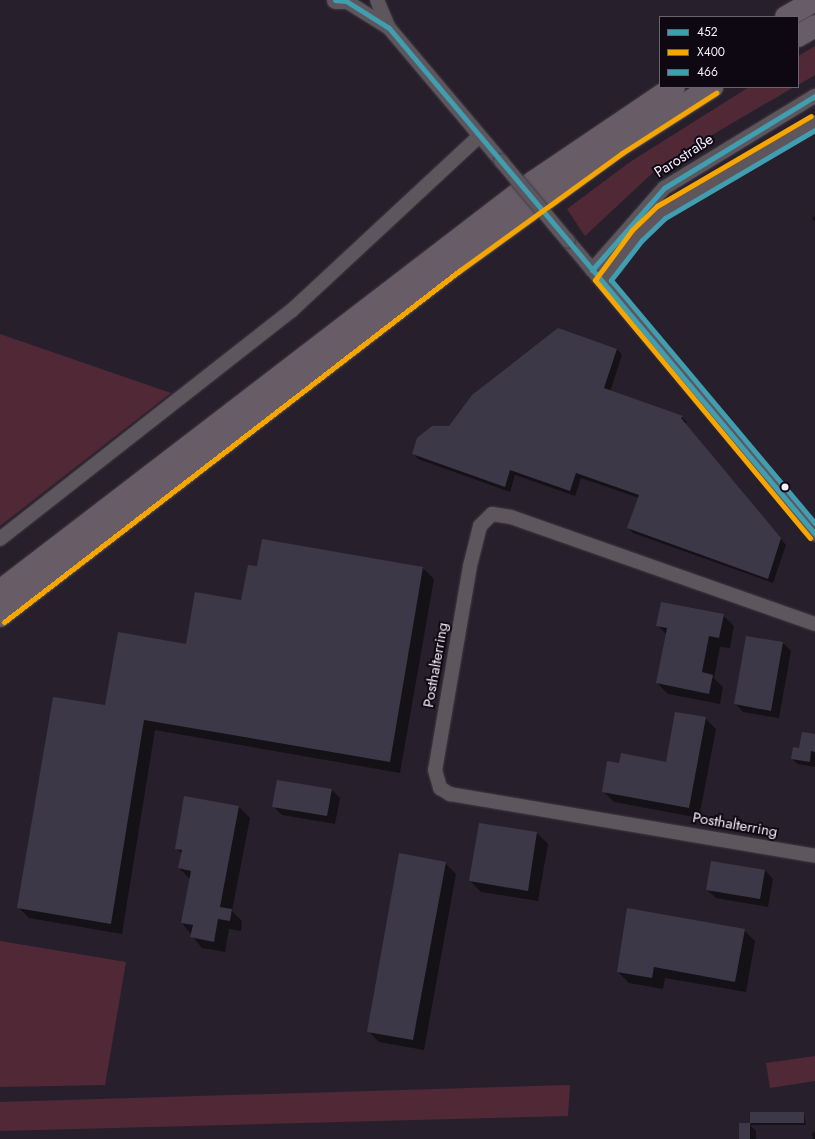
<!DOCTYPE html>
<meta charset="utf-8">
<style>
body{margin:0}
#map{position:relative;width:815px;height:1139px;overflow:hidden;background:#27202c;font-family:Jost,sans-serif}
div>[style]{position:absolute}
.green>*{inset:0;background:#512836}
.shadow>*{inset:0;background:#0007}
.building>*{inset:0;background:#3c3848}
.roads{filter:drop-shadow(0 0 1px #403a44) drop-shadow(0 0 1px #403a44)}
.minor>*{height:14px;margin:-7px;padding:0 7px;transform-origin:7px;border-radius:7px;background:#5e565d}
.tertiary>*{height:17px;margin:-8.5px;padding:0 8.5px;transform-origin:8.5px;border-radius:8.5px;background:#5e565d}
.motorway>*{height:22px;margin:-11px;padding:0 11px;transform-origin:11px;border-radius:11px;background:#685c67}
.bridges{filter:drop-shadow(0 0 1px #403a44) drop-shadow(0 0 1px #403a44)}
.minor-bridge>*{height:14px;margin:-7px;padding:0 7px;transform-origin:7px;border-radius:7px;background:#5e565d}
.bus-1>*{height:5px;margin:-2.5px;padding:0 2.5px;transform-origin:2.5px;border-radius:2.5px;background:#409eb0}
.bus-2>*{height:5px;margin:-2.5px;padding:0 2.5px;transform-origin:2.5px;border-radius:2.5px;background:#f7a600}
.bus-3>*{height:5px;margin:-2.5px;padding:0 2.5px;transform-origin:2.5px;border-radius:2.5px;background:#409eb0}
.dots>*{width:11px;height:11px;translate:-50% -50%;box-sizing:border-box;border:2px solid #0e0812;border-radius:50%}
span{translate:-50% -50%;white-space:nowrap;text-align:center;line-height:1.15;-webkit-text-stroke:4px #0e0812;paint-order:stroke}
.street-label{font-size:15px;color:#f6eefd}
.legend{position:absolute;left:659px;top:16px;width:140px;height:72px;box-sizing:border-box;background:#0e0812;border:1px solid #6b6470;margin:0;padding:5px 7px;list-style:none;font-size:12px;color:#f6eefd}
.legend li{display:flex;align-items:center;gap:8px;height:20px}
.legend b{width:20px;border:1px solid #6b6470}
</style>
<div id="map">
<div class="green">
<div style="clip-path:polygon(815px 46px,815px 75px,798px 85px,798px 56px)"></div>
<div style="clip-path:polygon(749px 87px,794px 87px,661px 165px,585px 236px,567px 209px,630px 162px)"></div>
<div style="clip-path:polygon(0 334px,171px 393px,0 526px)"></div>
<div style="clip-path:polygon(0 941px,126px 962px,105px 1085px,0 1087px)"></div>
<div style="clip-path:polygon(815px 1056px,815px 1081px,770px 1088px,766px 1063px)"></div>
<div style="clip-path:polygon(570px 1085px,568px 1116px,0 1131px,0 1102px)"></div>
</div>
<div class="shadow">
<div style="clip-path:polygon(815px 216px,815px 222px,812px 218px)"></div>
<div style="clip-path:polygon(617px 349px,622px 355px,610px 392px,682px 417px,687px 422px,685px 424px,786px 545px,773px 583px,633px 533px,628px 528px,639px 498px,581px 478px,575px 496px,515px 475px,510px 492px,418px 459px,413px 453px,450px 427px)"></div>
<div style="clip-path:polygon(263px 541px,423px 568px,434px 579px,400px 773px,155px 730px,122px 934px,29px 918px,18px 907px,106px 706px,242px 601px,258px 567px)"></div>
<div style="clip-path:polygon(723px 615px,734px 626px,730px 648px,720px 647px,714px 678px,723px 687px,720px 704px,668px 694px,657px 683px,666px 634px,657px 625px)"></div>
<div style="clip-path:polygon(783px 643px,791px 651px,779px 718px,743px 712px,735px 703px)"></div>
<div style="clip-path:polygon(705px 718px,716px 729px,699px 818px,614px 802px,603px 791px,620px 765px,666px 763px)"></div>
<div style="clip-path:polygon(815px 735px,815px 767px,798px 764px,792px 759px)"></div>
<div style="clip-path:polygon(332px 790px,340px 798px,335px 824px,282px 815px,274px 807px)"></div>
<div style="clip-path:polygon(239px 807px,250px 818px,232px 911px,242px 921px,241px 931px,229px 929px,225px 952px,202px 948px,182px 923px,190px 879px,179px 868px,182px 854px,176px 848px)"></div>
<div style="clip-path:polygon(537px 833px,548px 844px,538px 901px,481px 892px,470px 881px)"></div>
<div style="clip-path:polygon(445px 863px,456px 874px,424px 1050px,379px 1042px,368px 1031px)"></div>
<div style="clip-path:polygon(765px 870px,773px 879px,768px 907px,716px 898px,707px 890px)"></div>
<div style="clip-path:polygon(744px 930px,755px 941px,746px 992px,665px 978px,663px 989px,629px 983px,618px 972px)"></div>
<div style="clip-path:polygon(751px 1113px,804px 1113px,806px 1125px,750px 1125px,756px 1131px,756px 1139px,740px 1139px,740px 1124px,751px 1124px)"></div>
<div style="clip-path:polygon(815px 1132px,815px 1139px,813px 1139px,812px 1133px)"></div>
</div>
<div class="building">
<div style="clip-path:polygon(558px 328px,617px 349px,604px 388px,683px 416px,681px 418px,781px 538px,768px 579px,627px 528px,639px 495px,576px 473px,570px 491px,510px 470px,505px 487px,412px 454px,417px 438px,432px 426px,449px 426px,472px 395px)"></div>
<div style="clip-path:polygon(262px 539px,423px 567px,390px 762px,144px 720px,111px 924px,17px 908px,53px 697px,105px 705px,118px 632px,186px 644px,195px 592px,241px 600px,248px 565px,257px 566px)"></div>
<div style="clip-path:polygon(661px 602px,724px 614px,719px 638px,709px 636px,702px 672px,713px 675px,709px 694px,656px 683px,667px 628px,656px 626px)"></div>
<div style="clip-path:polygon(746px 636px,783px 642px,771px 711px,734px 704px)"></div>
<div style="clip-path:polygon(675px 712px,706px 717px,689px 808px,602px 792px,607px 761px,619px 763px,621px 753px,666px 762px)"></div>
<div style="clip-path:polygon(802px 732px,815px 734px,815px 752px,811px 751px,810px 762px,791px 759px,793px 747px,799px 748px)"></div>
<div style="clip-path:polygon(277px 780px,332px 789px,327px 816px,272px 807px)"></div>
<div style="clip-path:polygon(184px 796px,239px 806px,220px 907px,232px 909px,230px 921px,218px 919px,214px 942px,190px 937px,193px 925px,181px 923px,191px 871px,178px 868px,182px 850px,175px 849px)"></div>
<div style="clip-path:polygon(479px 823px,537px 832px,528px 891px,469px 881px)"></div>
<div style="clip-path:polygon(399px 853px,446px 862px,413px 1040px,367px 1032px)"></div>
<div style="clip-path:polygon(711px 861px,765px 870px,760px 899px,706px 890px)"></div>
<div style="clip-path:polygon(627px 908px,745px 929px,735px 982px,654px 967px,652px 978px,617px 972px)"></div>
<div style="clip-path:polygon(750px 1112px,804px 1112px,804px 1123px,750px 1123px)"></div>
<div style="clip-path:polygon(739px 1123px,750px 1123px,750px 1139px,739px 1139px)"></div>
</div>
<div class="roads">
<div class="minor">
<div style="left:377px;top:0;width:30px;rotate:67deg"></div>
<div style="left:346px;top:1px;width:51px;rotate:32.1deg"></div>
<div style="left:389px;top:28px;width:174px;rotate:49.9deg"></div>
<div style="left:568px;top:241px;width:383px;rotate:49.9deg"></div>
<div style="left:592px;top:270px;width:109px;rotate:-48.7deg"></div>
<div style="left:664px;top:188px;width:177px;rotate:-31.4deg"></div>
<div style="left:602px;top:280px;width:20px;rotate:-45deg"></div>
<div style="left:616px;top:266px;width:37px;rotate:-56deg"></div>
<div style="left:637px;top:235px;width:33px;rotate:-44deg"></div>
<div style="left:661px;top:212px;width:178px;rotate:-30.3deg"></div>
<div style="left:0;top:539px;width:370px;rotate:-38.1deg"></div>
<div style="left:291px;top:311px;width:257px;rotate:-42.9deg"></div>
<div style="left:815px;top:624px;width:322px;rotate:-160.6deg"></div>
<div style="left:511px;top:517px;width:19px;rotate:-171deg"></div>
<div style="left:492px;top:514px;width:17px;rotate:135deg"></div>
<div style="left:480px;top:526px;width:41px;rotate:104deg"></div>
<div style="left:470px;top:566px;width:207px;rotate:99.7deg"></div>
<div style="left:435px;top:770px;width:19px;rotate:74deg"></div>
<div style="left:440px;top:788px;width:12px;rotate:31deg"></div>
<div style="left:450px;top:794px;width:370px;rotate:9.6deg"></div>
</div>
<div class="tertiary">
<div style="left:335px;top:0;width:13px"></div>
</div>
<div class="motorway">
<div style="left:786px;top:17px;width:34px;rotate:-30deg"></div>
<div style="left:798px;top:36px;width:20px;rotate:-30deg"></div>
<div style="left:0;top:591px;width:672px;rotate:-37.5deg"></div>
<div style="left:533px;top:182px;width:170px;rotate:-34deg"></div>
<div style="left:0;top:616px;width:575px;rotate:-37.65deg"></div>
<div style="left:455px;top:265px;width:201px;rotate:-35.9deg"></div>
<div style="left:618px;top:147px;width:112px;rotate:-32.6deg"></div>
</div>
</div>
<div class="bridges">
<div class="minor-bridge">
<div style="left:501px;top:161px;width:104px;rotate:50.1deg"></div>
</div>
</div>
<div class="bus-1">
<div style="left:335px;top:0;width:11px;rotate:5deg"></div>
<div style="left:346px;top:1px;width:51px;rotate:32.1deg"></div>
<div style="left:389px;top:28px;width:661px;rotate:49.91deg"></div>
<div style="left:592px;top:270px;width:109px;rotate:-48.7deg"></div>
<div style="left:664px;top:188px;width:177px;rotate:-31.4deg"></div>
</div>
<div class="bus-2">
<div style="left:810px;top:538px;width:336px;rotate:-129.8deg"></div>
<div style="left:595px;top:280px;width:62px;rotate:-53.5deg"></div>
<div style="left:632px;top:230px;width:35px;rotate:-44deg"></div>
<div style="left:657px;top:206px;width:178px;rotate:-30.3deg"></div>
<div style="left:4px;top:622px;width:575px;rotate:-37.65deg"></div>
<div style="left:459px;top:271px;width:201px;rotate:-35.9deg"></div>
<div style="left:622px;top:153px;width:112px;rotate:-32.6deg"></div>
</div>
<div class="bus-3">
<div style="left:815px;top:130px;width:174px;rotate:149.6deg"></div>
<div style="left:665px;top:218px;width:32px;rotate:136deg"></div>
<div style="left:642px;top:240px;width:51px;rotate:127.8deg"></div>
<div style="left:611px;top:280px;width:317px;rotate:50deg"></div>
</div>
<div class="dots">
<div style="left:785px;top:487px;background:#f6eefd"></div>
</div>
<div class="street-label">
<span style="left:684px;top:156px;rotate:-33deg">Parostraße</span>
<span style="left:436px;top:665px;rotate:-80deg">Posthalterring</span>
<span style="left:735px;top:825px;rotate:10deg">Posthalterring</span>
</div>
<ul class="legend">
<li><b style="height:5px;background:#409eb0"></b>452</li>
<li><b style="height:5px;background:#f7a600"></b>X400</li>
<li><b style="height:5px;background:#409eb0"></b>466</li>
</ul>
</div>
